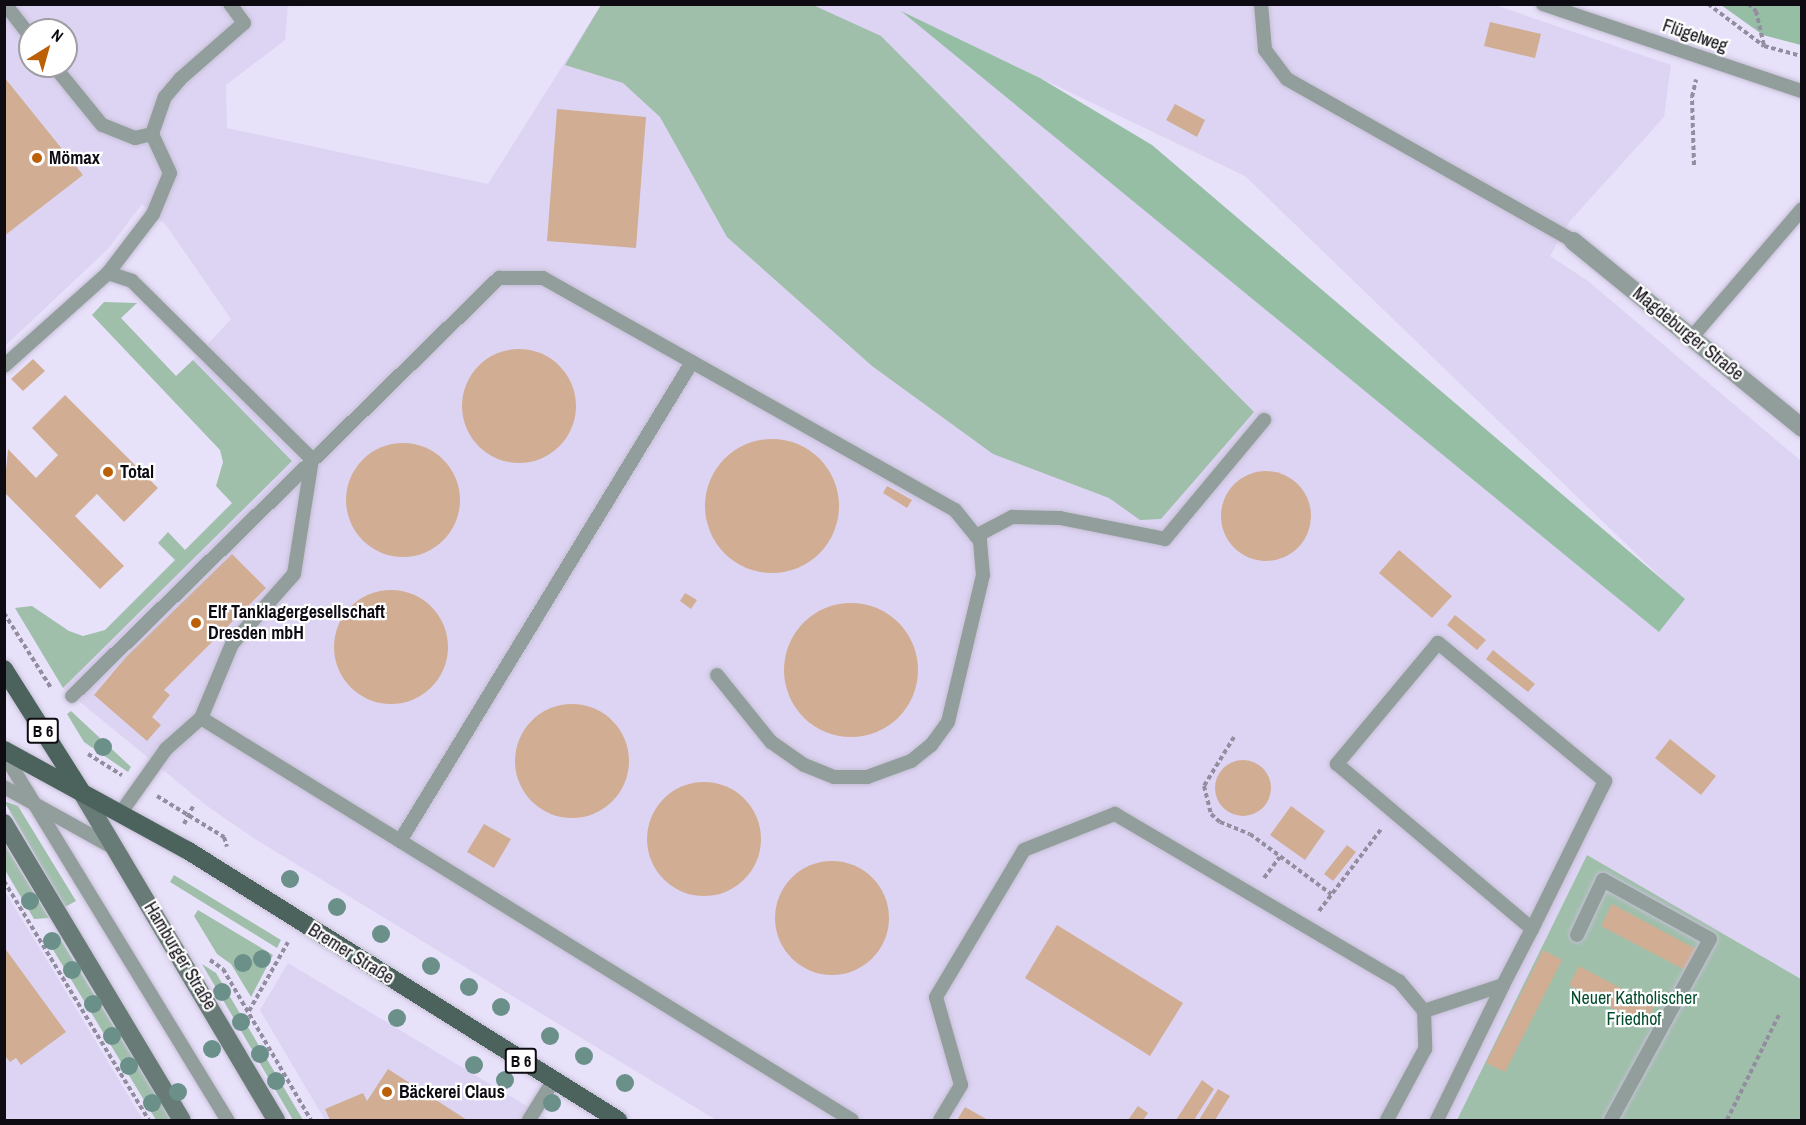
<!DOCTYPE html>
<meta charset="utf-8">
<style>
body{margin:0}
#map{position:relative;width:1806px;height:1125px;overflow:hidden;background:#e8e1fa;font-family:"Archivo Narrow",sans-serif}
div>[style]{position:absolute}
.built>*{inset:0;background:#ddd4f3}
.green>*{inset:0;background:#9fbfaa}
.forest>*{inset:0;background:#96bea5}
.building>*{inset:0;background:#d1ae93}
.round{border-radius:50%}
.path>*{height:4px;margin-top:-2px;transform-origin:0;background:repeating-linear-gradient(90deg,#938da0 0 4.5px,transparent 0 7.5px)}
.roads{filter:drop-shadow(0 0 2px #c5bfd5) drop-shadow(0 0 2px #c5bfd5)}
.lane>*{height:14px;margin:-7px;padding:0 7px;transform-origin:7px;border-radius:7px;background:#919e9b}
.street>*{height:18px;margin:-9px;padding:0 9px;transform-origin:9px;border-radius:9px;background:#919e9b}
.secondary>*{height:18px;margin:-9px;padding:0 9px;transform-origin:9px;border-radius:9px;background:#697b77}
.primary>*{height:18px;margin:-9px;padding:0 9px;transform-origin:9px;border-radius:9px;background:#4c635d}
.trees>*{width:18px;height:18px;margin:-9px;border-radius:50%;background:#6b908a}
.dots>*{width:16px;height:16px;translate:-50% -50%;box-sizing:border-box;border:3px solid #fff;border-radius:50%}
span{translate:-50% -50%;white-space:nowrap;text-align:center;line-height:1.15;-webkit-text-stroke:4.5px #fff;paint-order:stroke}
.shield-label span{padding:2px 4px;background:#fff;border:2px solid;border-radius:4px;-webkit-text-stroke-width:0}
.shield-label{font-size:16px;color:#0e0b13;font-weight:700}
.street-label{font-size:18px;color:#0e0b13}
.poi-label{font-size:18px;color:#0e0b13;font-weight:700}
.left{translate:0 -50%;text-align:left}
.park-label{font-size:18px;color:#054d2e}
.frame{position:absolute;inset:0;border:6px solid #0e0b13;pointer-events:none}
.north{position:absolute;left:18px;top:18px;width:60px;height:60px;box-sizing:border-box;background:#fff;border:2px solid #9f9da1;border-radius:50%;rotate:37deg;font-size:16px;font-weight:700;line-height:24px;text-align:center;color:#0e0b13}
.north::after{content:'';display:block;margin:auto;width:21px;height:27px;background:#bb6006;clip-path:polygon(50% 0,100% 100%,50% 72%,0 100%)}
</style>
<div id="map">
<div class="built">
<div style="clip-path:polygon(evenodd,5px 5px,288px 5px,285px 40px,226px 85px,227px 128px,488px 184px,601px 5px,1495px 5px,1671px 65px,1664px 117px,1570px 221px,1550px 256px,1588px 281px,1801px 461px,1801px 979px,1587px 855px,1457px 1120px,716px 1120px,255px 839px,207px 806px,63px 688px,292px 461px,193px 360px,231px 319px,166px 225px,142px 204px,108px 249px,5px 346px,5px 5px,904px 13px,1245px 176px,1684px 600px,904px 13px,5px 5px,30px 30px,66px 30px,66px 66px,30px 66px,30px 30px)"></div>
<div style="clip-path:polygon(4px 890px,42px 952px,143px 1120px,5px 1120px)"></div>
<div style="clip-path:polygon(288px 963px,550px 1120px,325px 1120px,260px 1010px)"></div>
</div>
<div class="green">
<div style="clip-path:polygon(601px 5px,813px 5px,881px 36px,1254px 412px,1161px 519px,1140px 520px,1109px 498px,993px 454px,872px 366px,727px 237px,660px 117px,623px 83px,565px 65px)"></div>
<div style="clip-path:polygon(104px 302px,137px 303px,121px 318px,176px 376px,193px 360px,292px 461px,63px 688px,15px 608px,32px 606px,69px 631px,83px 636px,105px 630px,175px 560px,158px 543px,168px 532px,185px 550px,232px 503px,216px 486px,223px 462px,220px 450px,92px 315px)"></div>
<div style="clip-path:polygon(71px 711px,131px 767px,128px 772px,84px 742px,67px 714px)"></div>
<div style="clip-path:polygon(4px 801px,18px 806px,76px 901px,65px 907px)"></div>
<div style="clip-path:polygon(5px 845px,49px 918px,34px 919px,5px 870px)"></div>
<div style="clip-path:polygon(1587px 855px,1801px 979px,1801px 1120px,1457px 1120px)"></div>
<div style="clip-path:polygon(174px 875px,281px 940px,277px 948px,170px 882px)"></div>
<div style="clip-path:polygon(198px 910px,273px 955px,251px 997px,231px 964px,217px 954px,194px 916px)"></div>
<div style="clip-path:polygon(59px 937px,171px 1120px,156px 1120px,46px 938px)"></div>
<div style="clip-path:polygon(202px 964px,216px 973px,303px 1120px,293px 1120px)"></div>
</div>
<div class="forest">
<div style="clip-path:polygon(1721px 5px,1801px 5px,1801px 45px,1763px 35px)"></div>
<div style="clip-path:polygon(901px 11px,1040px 78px,1152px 145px,1685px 599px,1659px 632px)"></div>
</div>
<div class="building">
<div style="clip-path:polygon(1490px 22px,1541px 34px,1535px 58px,1484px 46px)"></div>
<div style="clip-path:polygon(4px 77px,83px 175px,4px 236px)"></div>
<div style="clip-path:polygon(1175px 104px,1205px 120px,1197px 137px,1166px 120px)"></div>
<div style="clip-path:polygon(557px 109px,646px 117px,636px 248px,547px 241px)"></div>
<div class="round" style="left:462px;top:349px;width:114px;height:114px"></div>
<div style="clip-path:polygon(33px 359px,45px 371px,23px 391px,11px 379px)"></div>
<div style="clip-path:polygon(65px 395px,158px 488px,124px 522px,97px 494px,75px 516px,124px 566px,100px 589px,4px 492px,8px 449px,36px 478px,58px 455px,32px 428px)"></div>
<div class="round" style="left:705px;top:439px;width:134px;height:134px"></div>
<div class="round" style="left:346px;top:443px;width:114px;height:114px"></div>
<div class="round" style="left:1221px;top:471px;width:90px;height:90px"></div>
<div style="clip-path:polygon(887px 486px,912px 500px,907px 508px,883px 493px)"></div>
<div style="clip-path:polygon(1399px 550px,1452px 596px,1432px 618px,1379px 573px)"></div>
<div style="clip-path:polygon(232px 554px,266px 588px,164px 690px,170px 695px,152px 717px,161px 725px,147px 741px,94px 695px,126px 657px)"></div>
<div class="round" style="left:334px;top:590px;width:114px;height:114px"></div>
<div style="clip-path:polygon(685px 593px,697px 600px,691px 609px,680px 601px)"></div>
<div class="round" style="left:784px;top:603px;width:134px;height:134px"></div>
<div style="clip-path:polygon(1455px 615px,1486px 640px,1477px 650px,1447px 625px)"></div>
<div style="clip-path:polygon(1493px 650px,1535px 684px,1528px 692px,1486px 659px)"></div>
<div class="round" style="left:515px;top:704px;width:114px;height:114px"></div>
<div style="clip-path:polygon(1670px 739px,1716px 776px,1701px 795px,1655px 758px)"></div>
<div class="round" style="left:1215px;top:760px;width:56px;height:56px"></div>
<div class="round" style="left:647px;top:782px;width:114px;height:114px"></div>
<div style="clip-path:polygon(1291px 806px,1325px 831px,1305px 860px,1270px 835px)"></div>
<div style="clip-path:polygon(484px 824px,511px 839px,494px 868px,467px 852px)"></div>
<div style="clip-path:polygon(1347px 845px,1356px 852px,1333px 881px,1324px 874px)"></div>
<div class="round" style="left:775px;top:861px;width:114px;height:114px"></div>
<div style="clip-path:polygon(1612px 904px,1696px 949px,1685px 970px,1601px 926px)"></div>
<div style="clip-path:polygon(1057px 925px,1183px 1003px,1150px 1056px,1025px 978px)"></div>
<div style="clip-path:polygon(4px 947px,66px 1032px,21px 1065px,16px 1058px,10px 1062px,4px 1055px)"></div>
<div style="clip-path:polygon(1543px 950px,1562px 960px,1505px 1072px,1486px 1063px)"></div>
<div style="clip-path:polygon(1579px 966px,1654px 1006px,1644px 1025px,1569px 985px)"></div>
<div style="clip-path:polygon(388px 1069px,467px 1120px,330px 1120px,325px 1109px,363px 1093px,367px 1101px)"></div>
<div style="clip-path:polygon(1202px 1080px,1214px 1089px,1194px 1120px,1176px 1120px)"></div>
<div style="clip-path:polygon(1218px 1089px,1230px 1096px,1215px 1120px,1199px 1120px)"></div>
<div style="clip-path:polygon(1138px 1106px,1148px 1113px,1143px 1120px,1128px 1120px)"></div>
<div style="clip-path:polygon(965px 1107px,988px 1120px,957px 1120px)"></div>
</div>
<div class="path">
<div style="left:1708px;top:4px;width:70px;rotate:36.9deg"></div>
<div style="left:1764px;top:46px;width:39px;rotate:15deg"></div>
<div style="left:1748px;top:4px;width:11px;rotate:41deg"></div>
<div style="left:1756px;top:11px;width:35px;rotate:77deg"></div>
<div style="left:1694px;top:165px;width:68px;rotate:-91.7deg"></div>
<div style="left:1692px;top:97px;width:18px;rotate:-77deg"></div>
<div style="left:4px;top:613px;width:89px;rotate:57.9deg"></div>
<div style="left:1234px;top:737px;width:57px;rotate:121.5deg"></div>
<div style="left:1204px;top:786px;width:29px;rotate:76deg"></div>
<div style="left:1211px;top:814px;width:12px;rotate:42deg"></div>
<div style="left:1220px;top:822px;width:32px;rotate:22deg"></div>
<div style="left:1250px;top:834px;width:101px;rotate:36.5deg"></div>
<div style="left:88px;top:754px;width:40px;rotate:32deg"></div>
<div style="left:157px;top:796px;width:79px;rotate:31.5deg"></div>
<div style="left:224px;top:837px;width:10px;rotate:73deg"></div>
<div style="left:184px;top:824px;width:20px;rotate:-63deg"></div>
<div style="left:1264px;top:878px;width:26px;rotate:-53deg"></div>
<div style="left:4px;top:881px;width:280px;rotate:58.8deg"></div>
<div style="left:1319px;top:911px;width:104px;rotate:-52.8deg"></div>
<div style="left:210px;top:960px;width:16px;rotate:35deg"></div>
<div style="left:223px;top:969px;width:175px;rotate:59.8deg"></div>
<div style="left:249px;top:1011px;width:79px;rotate:-60.5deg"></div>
<div style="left:1727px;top:1120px;width:117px;rotate:-63.7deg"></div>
</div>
<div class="roads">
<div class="lane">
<div style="left:5px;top:4px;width:41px;rotate:52deg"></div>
<div style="left:1261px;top:4px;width:46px;rotate:85deg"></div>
<div style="left:1265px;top:50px;width:36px;rotate:53deg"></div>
<div style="left:1287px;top:79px;width:329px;rotate:29.5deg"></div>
<div style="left:1543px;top:4px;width:273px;rotate:18.6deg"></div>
<div style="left:152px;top:134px;width:39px;rotate:-71deg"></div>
<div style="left:165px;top:97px;width:23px;rotate:-50deg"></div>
<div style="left:180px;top:79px;width:85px;rotate:-41.2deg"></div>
<div style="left:244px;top:23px;width:24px;rotate:-126deg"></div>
<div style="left:108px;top:273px;width:25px;rotate:18deg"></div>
<div style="left:132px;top:281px;width:253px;rotate:44.7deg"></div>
<div style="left:312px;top:459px;width:116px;rotate:98.9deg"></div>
<div style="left:294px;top:574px;width:94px;rotate:131.5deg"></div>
<div style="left:232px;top:644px;width:80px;rotate:112.7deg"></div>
<div style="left:201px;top:718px;width:765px;rotate:31.7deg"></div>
<div style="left:1692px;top:337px;width:169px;rotate:-49.3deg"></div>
<div style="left:4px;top:366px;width:140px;rotate:-41.8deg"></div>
<div style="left:108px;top:273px;width:74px;rotate:-52.7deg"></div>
<div style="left:153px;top:214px;width:44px;rotate:-67.5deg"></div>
<div style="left:170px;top:173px;width:43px;rotate:-114.8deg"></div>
<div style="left:152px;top:134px;width:17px;rotate:167deg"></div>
<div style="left:135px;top:138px;width:35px;rotate:-158deg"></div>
<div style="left:102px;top:125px;width:76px;rotate:-129.1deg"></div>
<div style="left:976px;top:536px;width:41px;rotate:-27.8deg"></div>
<div style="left:1012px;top:517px;width:48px;rotate:1.2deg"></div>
<div style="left:1060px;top:518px;width:107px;rotate:11.3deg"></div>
<div style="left:1165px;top:539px;width:155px;rotate:-50.2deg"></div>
<div style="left:72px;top:696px;width:598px;rotate:-44.39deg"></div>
<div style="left:499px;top:278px;width:44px"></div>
<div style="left:543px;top:278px;width:473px;rotate:29.4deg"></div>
<div style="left:955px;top:510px;width:40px;rotate:51deg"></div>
<div style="left:980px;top:541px;width:34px;rotate:85deg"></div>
<div style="left:983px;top:575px;width:151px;rotate:103.4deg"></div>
<div style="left:948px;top:722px;width:29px;rotate:126deg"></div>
<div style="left:931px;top:745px;width:26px;rotate:141deg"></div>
<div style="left:911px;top:761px;width:47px;rotate:160deg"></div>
<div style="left:867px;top:777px;width:33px;rotate:180deg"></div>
<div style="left:834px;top:777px;width:32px;rotate:-158deg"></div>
<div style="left:804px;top:765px;width:40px;rotate:-145.1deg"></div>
<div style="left:771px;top:742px;width:86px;rotate:-128.9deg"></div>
<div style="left:4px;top:754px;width:429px;rotate:58.6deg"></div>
<div style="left:4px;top:787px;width:128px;rotate:29deg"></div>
<div style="left:122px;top:811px;width:76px;rotate:-54.6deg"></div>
<div style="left:166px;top:749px;width:47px;rotate:-41.5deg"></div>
<div style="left:400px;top:841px;width:561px;rotate:-58.63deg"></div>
<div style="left:1577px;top:935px;width:61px;rotate:-64.7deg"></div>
<div style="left:1603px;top:880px;width:122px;rotate:28.9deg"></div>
<div style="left:1710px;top:939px;width:206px;rotate:118.7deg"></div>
<div style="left:1424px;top:1011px;width:83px;rotate:-18.2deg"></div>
<div style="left:1503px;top:985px;width:63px;rotate:-62.6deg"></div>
<div style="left:1532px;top:929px;width:165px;rotate:-63.7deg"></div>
<div style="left:1605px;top:781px;width:217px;rotate:-140.4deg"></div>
<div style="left:1438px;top:643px;width:158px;rotate:129.9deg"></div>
<div style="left:1337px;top:764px;width:255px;rotate:40.2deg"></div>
<div style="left:529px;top:1120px;width:46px;rotate:-58.4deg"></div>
<div style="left:940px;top:1120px;width:41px;rotate:-59deg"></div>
<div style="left:961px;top:1085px;width:91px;rotate:-105.9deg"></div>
<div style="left:936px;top:997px;width:171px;rotate:-59.1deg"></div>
<div style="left:1024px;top:850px;width:98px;rotate:-21.6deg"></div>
<div style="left:1115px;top:814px;width:329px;rotate:30.5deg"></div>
<div style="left:1399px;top:981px;width:39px;rotate:50deg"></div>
<div style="left:1424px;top:1011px;width:38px;rotate:88deg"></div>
<div style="left:1425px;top:1049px;width:81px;rotate:118.2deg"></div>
<div style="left:1437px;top:1120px;width:150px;rotate:-63.9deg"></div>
</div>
<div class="street">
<div style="left:1573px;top:241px;width:296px;rotate:39.2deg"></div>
</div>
<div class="secondary">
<div style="left:82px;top:793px;width:380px;rotate:59.3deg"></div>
<div style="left:4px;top:823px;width:346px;rotate:59.1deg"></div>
</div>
<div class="primary">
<div style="left:4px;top:669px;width:144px;rotate:57.7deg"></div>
<div style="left:4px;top:750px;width:209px;rotate:28.7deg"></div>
<div style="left:187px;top:850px;width:509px;rotate:32.07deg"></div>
</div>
</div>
<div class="trees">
<div style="left:103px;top:747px"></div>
<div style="left:290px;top:879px"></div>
<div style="left:30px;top:901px"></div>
<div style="left:337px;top:907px"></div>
<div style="left:381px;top:934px"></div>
<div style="left:52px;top:941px"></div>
<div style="left:262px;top:959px"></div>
<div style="left:243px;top:963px"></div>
<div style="left:431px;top:966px"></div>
<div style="left:72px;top:970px"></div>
<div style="left:469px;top:987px"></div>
<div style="left:222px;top:992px"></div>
<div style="left:93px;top:1004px"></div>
<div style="left:501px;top:1007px"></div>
<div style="left:397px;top:1018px"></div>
<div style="left:241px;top:1022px"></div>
<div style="left:112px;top:1036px"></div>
<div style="left:550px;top:1036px"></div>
<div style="left:212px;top:1049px"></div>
<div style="left:260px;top:1054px"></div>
<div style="left:584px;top:1056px"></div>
<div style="left:474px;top:1065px"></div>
<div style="left:129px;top:1066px"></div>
<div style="left:505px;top:1080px"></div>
<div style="left:276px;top:1081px"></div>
<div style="left:625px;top:1083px"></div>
<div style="left:178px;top:1092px"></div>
<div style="left:152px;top:1103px"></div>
<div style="left:552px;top:1103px"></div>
</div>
<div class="dots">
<div style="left:37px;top:158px;background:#bb6006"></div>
<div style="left:108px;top:472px;background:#bb6006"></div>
<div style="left:196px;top:623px;background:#bb6006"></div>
<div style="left:387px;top:1092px;background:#bb6006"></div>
</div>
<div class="shield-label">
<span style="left:43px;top:731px">B 6</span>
<span style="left:521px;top:1061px">B 6</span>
</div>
<div class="street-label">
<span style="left:1695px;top:36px;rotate:19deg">Flügelweg</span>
<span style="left:1688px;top:334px;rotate:39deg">Magdeburger Straße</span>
<span style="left:351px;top:954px;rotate:32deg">Bremer Straße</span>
<span style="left:180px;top:956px;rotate:59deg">Hamburger Straße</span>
</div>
<div class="poi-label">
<span class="left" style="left:49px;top:158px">Mömax</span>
<span class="left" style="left:120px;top:472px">Total</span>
<span class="left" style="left:208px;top:623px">Elf Tanklagergesellschaft<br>Dresden mbH</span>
<span class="left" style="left:399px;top:1092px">Bäckerei Claus</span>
</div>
<div class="park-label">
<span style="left:1634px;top:1009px">Neuer Katholischer<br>Friedhof</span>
</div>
<div class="frame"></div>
<div class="north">N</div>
</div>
